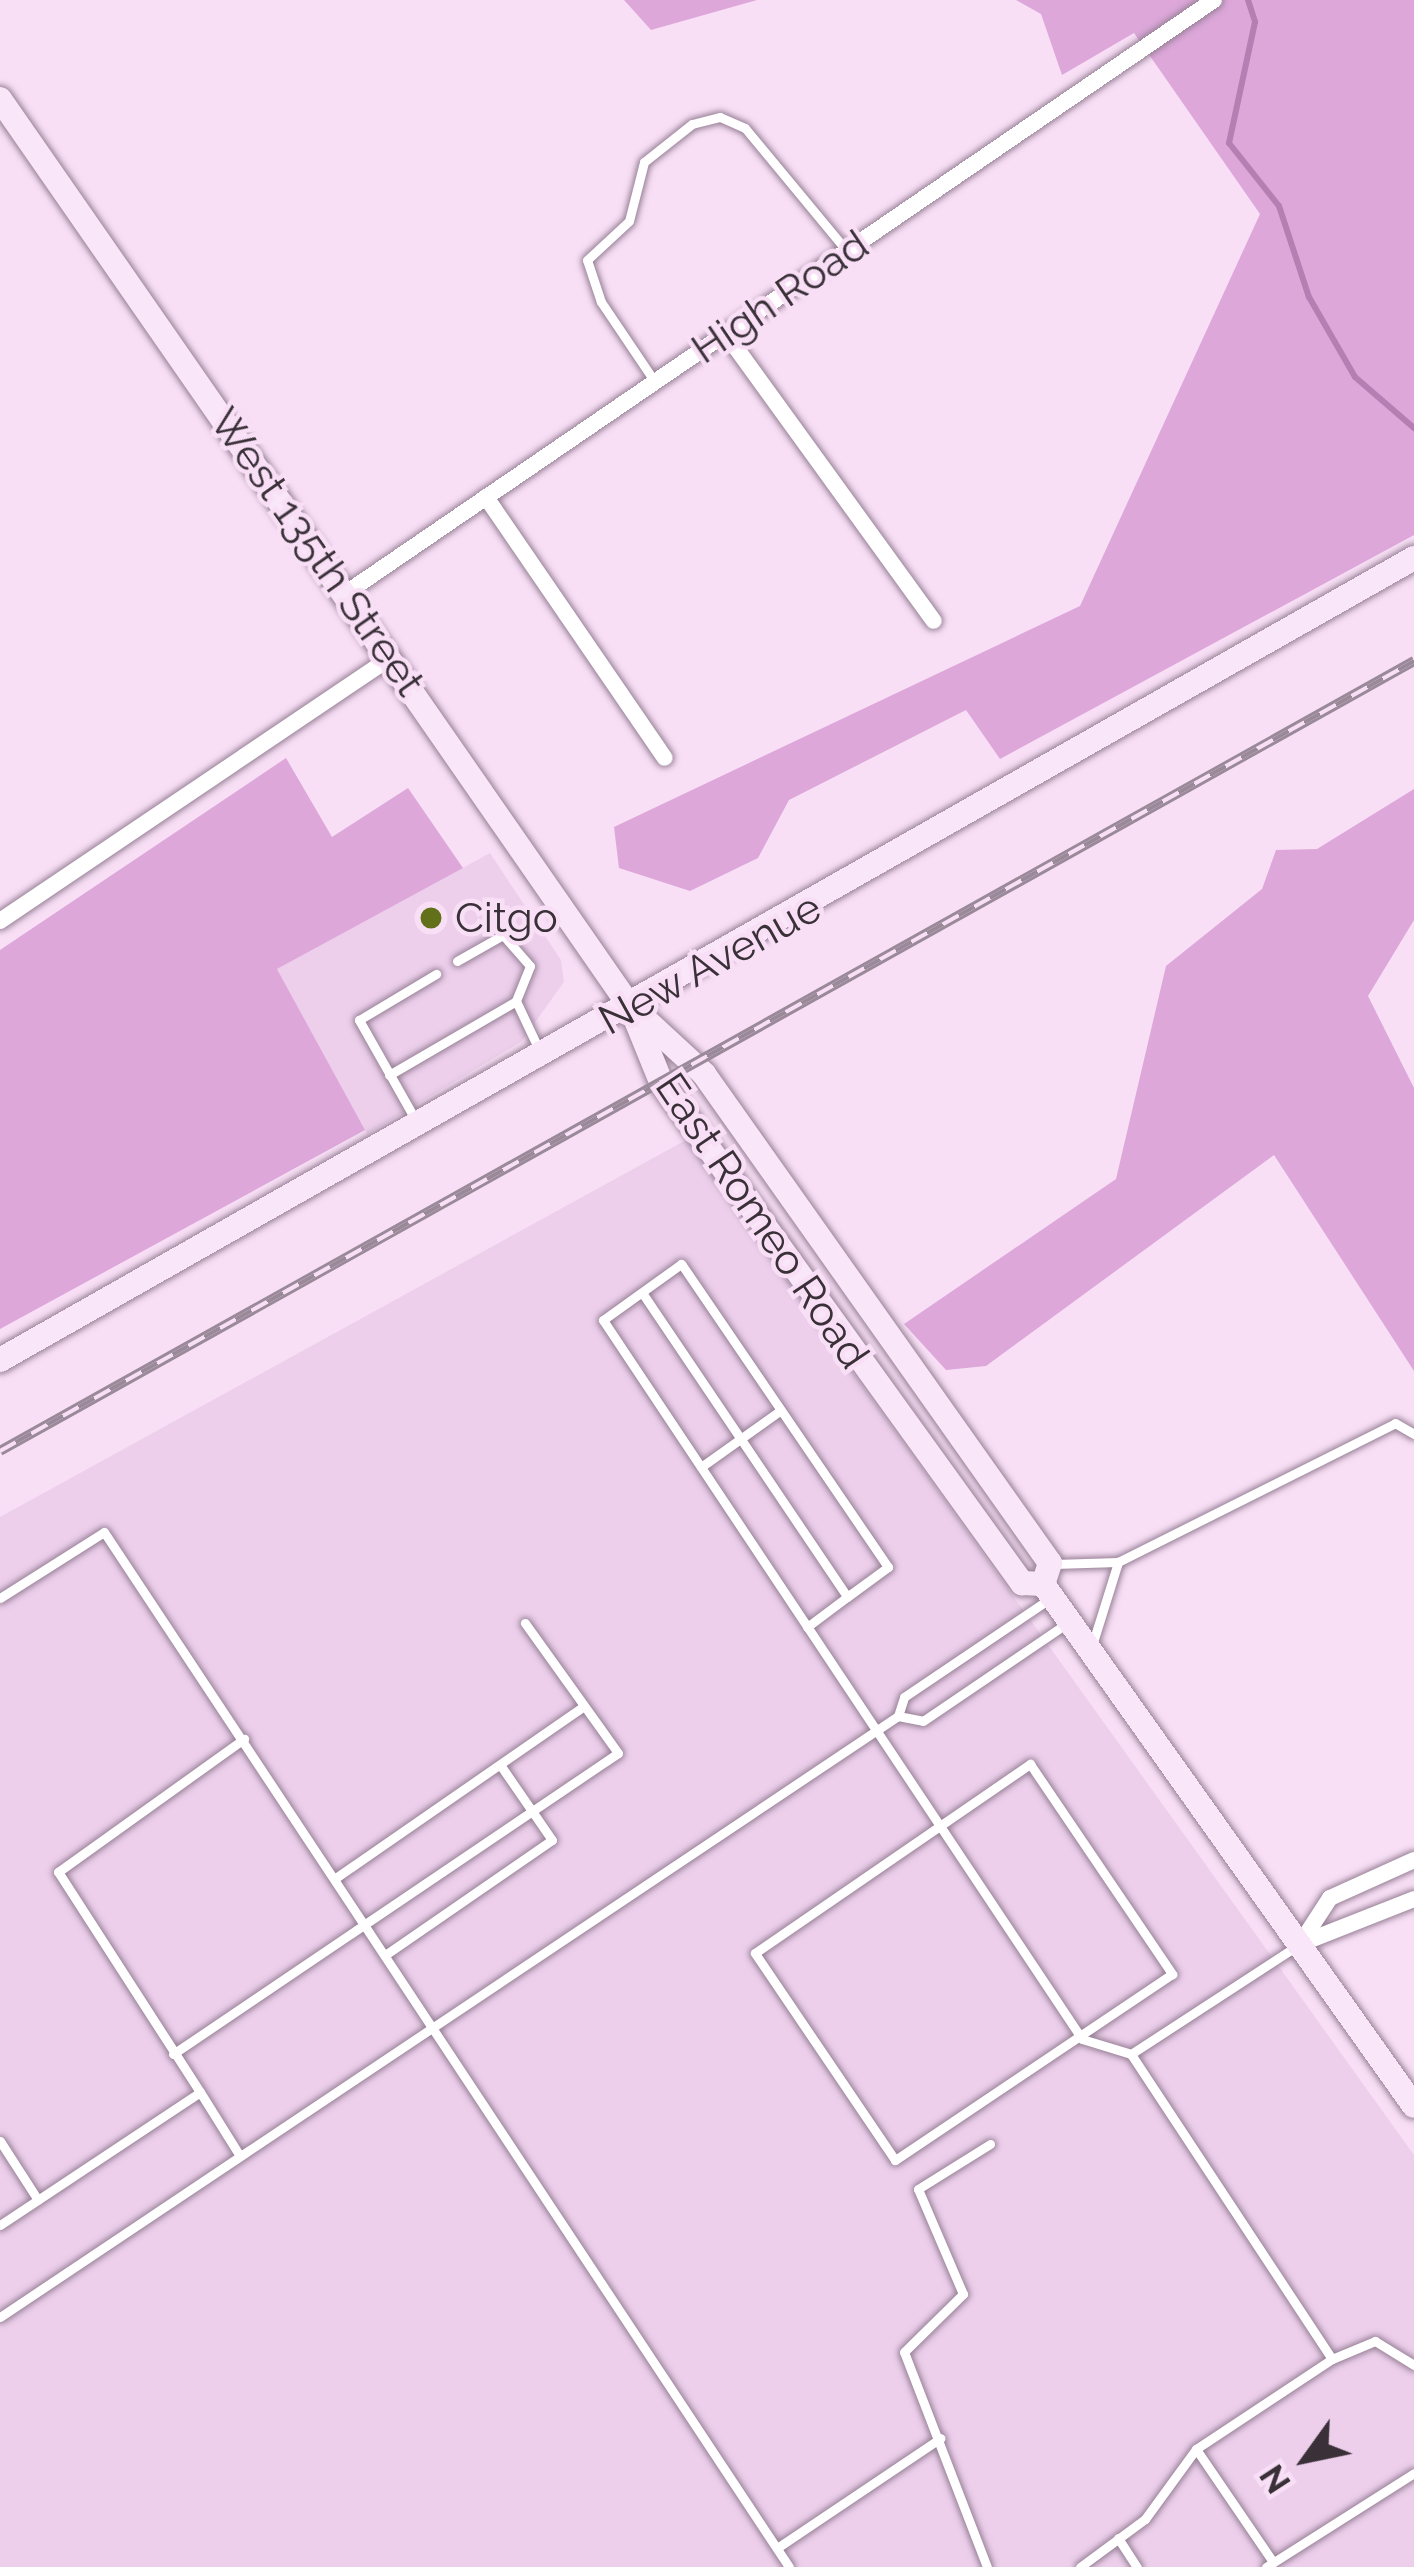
<!DOCTYPE html>
<style>
body{margin:0}
#map{position:relative;width:1414px;height:2567px;overflow:hidden;background:#f8dff6;font-family:Raleway,sans-serif}
div>[style]{position:absolute}
.built>*{inset:0;background:#edcfec}
.green>*{inset:0;background:#dda7da}
.stream>*{height:6px;margin:-3px;padding:0 3px;transform-origin:3px;border-radius:3px;background:#b67fb4}
.roads{filter:drop-shadow(0 0 3px #978196) drop-shadow(0 0 3px #978196)}
.lane>*{height:9px;margin:-4.5px;padding:0 4.5px;transform-origin:4.5px;border-radius:4.5px;background:#fff}
.street>*{height:16px;margin:-8px;padding:0 8px;transform-origin:8px;border-radius:8px;background:#fff}
.secondary>*{height:24px;margin:-12px;padding:0 12px;transform-origin:12px;border-radius:12px;background:#f9e6f8}
.rail>*{height:10px;margin-top:-5px;transform-origin:0;background:repeating-linear-gradient(90deg,#f8dff6 0 18px,#9a8999 0 36px);box-sizing:border-box;border-block:3px solid #9a8999}
.dots>*{width:33px;height:33px;translate:-50% -50%;box-sizing:border-box;border:6px solid #f8dff6;border-radius:50%}
span{translate:-50% -50%;white-space:nowrap;text-align:center;line-height:1.15;-webkit-text-stroke:9px #f8dff6;paint-order:stroke}
.street-label{font-size:42px;color:#393038}
.poi-label{font-size:42px;color:#393038}
.left{translate:0 -50%;text-align:left}
.north{position:absolute;left:1246px;top:2399px;width:120px;height:120px;-webkit-text-stroke:9px #f8dff6;paint-order:stroke;rotate:237deg;font-size:33px;font-weight:700;line-height:48px;text-align:center;color:#393038}
.north::after{content:'';display:block;margin:auto;width:42px;height:54px;background:#393038;clip-path:polygon(50% 0,100% 100%,50% 72%,0 100%)}
</style>
<div id="map">
<div class="built">
<div style="clip-path:polygon(490px 853px,561px 960px,564px 982px,521px 1042px,367px 1134px,277px 969px)"></div>
<div style="clip-path:polygon(686px 1140px,1414px 2155px,1414px 2567px,0 2567px,0 1517px)"></div>
</div>
<div class="green">
<div style="clip-path:polygon(624px 0,757px 0,651px 30px)"></div>
<div style="clip-path:polygon(1016px 0,1414px 0,1414px 535px,1000px 759px,966px 710px,789px 800px,758px 858px,690px 891px,619px 868px,614px 827px,1080px 606px,1260px 214px,1134px 33px,1062px 75px,1041px 14px)"></div>
<div style="clip-path:polygon(286px 758px,332px 837px,408px 788px,463px 868px,277px 969px,365px 1130px,0 1329px,0 950px)"></div>
<div style="clip-path:polygon(1414px 789px,1414px 920px,1368px 996px,1414px 1088px,1414px 1371px,1274px 1155px,986px 1366px,946px 1370px,904px 1324px,1116px 1179px,1166px 966px,1262px 889px,1276px 850px,1317px 849px)"></div>
</div>
<div class="stream">
<div style="left:1248px;top:0;width:23px;rotate:72deg"></div>
<div style="left:1255px;top:22px;width:124px;rotate:102.1deg"></div>
<div style="left:1229px;top:143px;width:80px;rotate:51.6deg"></div>
<div style="left:1279px;top:206px;width:96px;rotate:71.8deg"></div>
<div style="left:1309px;top:297px;width:92px;rotate:60.1deg"></div>
<div style="left:1355px;top:377px;width:78px;rotate:40.8deg"></div>
</div>
<div class="roads">
<div class="lane">
<div style="left:655px;top:382px;width:97px;rotate:-124deg"></div>
<div style="left:601px;top:302px;width:44px;rotate:-108.4deg"></div>
<div style="left:587px;top:260px;width:57px;rotate:-42.9deg"></div>
<div style="left:629px;top:221px;width:61px;rotate:-75.7deg"></div>
<div style="left:644px;top:162px;width:61px;rotate:-38.4deg"></div>
<div style="left:692px;top:124px;width:29px;rotate:-14deg"></div>
<div style="left:720px;top:117px;width:27px;rotate:24deg"></div>
<div style="left:745px;top:128px;width:158px;rotate:50.4deg"></div>
<div style="left:457px;top:961px;width:53px;rotate:-29.5deg"></div>
<div style="left:503px;top:935px;width:41px;rotate:48.9deg"></div>
<div style="left:530px;top:966px;width:38px;rotate:112deg"></div>
<div style="left:516px;top:1001px;width:59px;rotate:64.7deg"></div>
<div style="left:389px;top:1075px;width:147px;rotate:-30.2deg"></div>
<div style="left:415px;top:1119px;width:114px;rotate:-119.5deg"></div>
<div style="left:359px;top:1020px;width:90px;rotate:-30.9deg"></div>
<div style="left:643px;top:1294px;width:365px;rotate:56deg"></div>
<div style="left:847px;top:1597px;width:50px;rotate:143.1deg"></div>
<div style="left:701px;top:1467px;width:98px;rotate:-35.5deg"></div>
<div style="left:1054px;top:1564px;width:64px;rotate:-1.8deg"></div>
<div style="left:1118px;top:1562px;width:310px;rotate:-26.6deg"></div>
<div style="left:1395px;top:1423px;width:22px;rotate:30deg"></div>
<div style="left:847px;top:1597px;width:51px;rotate:-36.2deg"></div>
<div style="left:888px;top:1567px;width:367px;rotate:-124.3deg"></div>
<div style="left:681px;top:1264px;width:96px;rotate:144.3deg"></div>
<div style="left:603px;top:1320px;width:864px;rotate:56.33deg"></div>
<div style="left:1082px;top:2039px;width:51px;rotate:17deg"></div>
<div style="left:1131px;top:2054px;width:196px;rotate:-33.1deg"></div>
<div style="left:0;top:1598px;width:123px;rotate:-32.4deg"></div>
<div style="left:104px;top:1532px;width:1241px;rotate:56.5deg"></div>
<div style="left:1093px;top:1642px;width:84px;rotate:-72.6deg"></div>
<div style="left:898px;top:1716px;width:25px;rotate:11deg"></div>
<div style="left:923px;top:1721px;width:174px;rotate:-34.2deg"></div>
<div style="left:1030px;top:1764px;width:254px;rotate:55.9deg"></div>
<div style="left:1172px;top:1974px;width:334px;rotate:146.1deg"></div>
<div style="left:895px;top:2160px;width:250px;rotate:-124.1deg"></div>
<div style="left:755px;top:1953px;width:334px;rotate:-34.5deg"></div>
<div style="left:337px;top:1877px;width:300px;rotate:-34.7deg"></div>
<div style="left:388px;top:1953px;width:199px;rotate:-34.6deg"></div>
<div style="left:552px;top:1840px;width:90px;rotate:-124.6deg"></div>
<div style="left:173px;top:2054px;width:537px;rotate:-34.07deg"></div>
<div style="left:618px;top:1753px;width:160px;rotate:-125.6deg"></div>
<div style="left:200px;top:2092px;width:262px;rotate:-122.8deg"></div>
<div style="left:58px;top:1872px;width:229px;rotate:-35.6deg"></div>
<div style="left:0;top:2141px;width:70px;rotate:57.2deg"></div>
<div style="left:0;top:2225px;width:240px;rotate:-33.6deg"></div>
<div style="left:200px;top:2092px;width:75px;rotate:58deg"></div>
<div style="left:0;top:2317px;width:1081px;rotate:-33.79deg"></div>
<div style="left:898px;top:1716px;width:20px;rotate:-72deg"></div>
<div style="left:904px;top:1697px;width:177px;rotate:-34deg"></div>
<div style="left:1332px;top:2359px;width:47px;rotate:-22.7deg"></div>
<div style="left:1375px;top:2341px;width:46px;rotate:31.6deg"></div>
<div style="left:1196px;top:2449px;width:137px;rotate:55.7deg"></div>
<div style="left:1118px;top:2538px;width:35px;rotate:57deg"></div>
<div style="left:777px;top:2548px;width:197px;rotate:-33.9deg"></div>
<div style="left:987px;top:2567px;width:230px;rotate:-111.1deg"></div>
<div style="left:904px;top:2352px;width:83px;rotate:-44.5deg"></div>
<div style="left:963px;top:2294px;width:114px;rotate:-113.2deg"></div>
<div style="left:918px;top:2189px;width:85px;rotate:-32deg"></div>
<div style="left:1080px;top:2567px;width:81px;rotate:-36.4deg"></div>
<div style="left:1145px;top:2519px;width:87px;rotate:-53.9deg"></div>
<div style="left:1196px;top:2449px;width:163px;rotate:-33.5deg"></div>
<div style="left:1332px;top:2359px;width:365px;rotate:-123.4deg"></div>
<div style="left:1266px;top:2567px;width:175px;rotate:-32.4deg"></div>
</div>
<div class="street">
<div style="left:726px;top:334px;width:354px;rotate:54.1deg"></div>
<div style="left:486px;top:497px;width:316px;rotate:55.6deg"></div>
<div style="left:346px;top:593px;width:1051px;rotate:-34.34deg"></div>
<div style="left:0;top:921px;width:472px;rotate:-34deg"></div>
<div style="left:1300px;top:1944px;width:55px;rotate:-56.9deg"></div>
<div style="left:1330px;top:1898px;width:92px;rotate:-24.3deg"></div>
<div style="left:1300px;top:1944px;width:123px;rotate:-21.5deg"></div>
</div>
<div class="secondary">
<div style="left:0;top:99px;width:1107px;rotate:55.23deg"></div>
<div style="left:631px;top:1008px;width:80px;rotate:67.9deg"></div>
<div style="left:661px;top:1082px;width:618px;rotate:54.23deg"></div>
<div style="left:1022px;top:1583px;width:21px;rotate:3deg"></div>
<div style="left:638px;top:1013px;width:90px;rotate:42.7deg"></div>
<div style="left:704px;top:1074px;width:599px;rotate:54.72deg"></div>
<div style="left:1050px;top:1563px;width:22px;rotate:108deg"></div>
<div style="left:0;top:1360px;width:1626px;rotate:-29.56deg"></div>
<div style="left:1043px;top:1584px;width:640px;rotate:54.6deg"></div>
</div>
</div>
<div class="rail">
<div style="left:0;top:1451px;width:1620px;rotate:-29.19deg"></div>
</div>
<div class="dots">
<div style="left:431px;top:918px;background:#63701a"></div>
</div>
<div class="street-label">
<span style="left:780px;top:297px;rotate:-34deg">High Road</span>
<span style="left:317px;top:552px;rotate:55deg">West 135th Street</span>
<span style="left:710px;top:964px;rotate:-29deg">New Avenue</span>
<span style="left:762px;top:1221px;rotate:56deg">East Romeo Road</span>
</div>
<div class="poi-label">
<span class="left" style="left:455px;top:918px">Citgo</span>
</div>
<div class="north">N</div>
</div>
